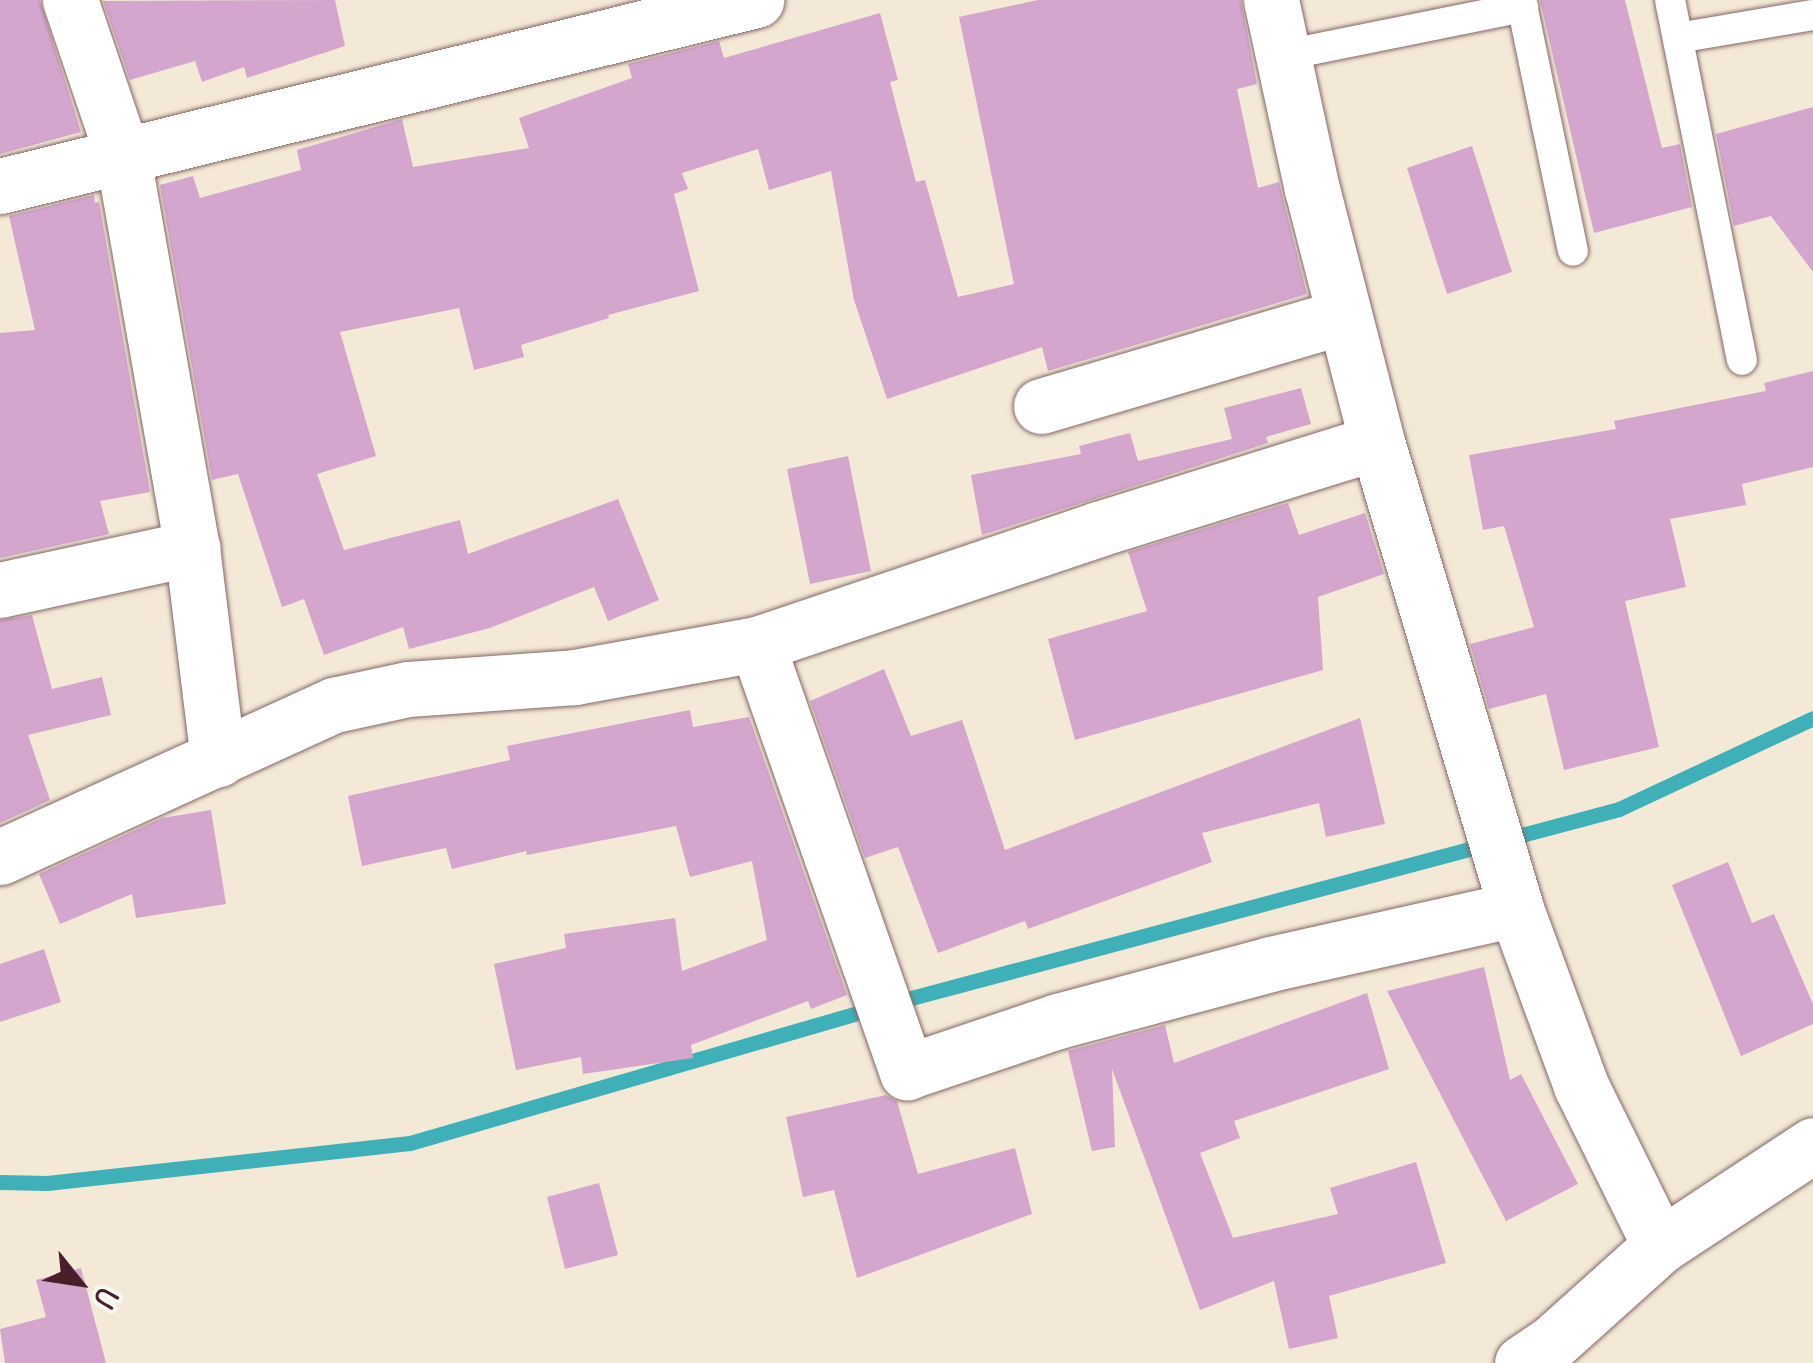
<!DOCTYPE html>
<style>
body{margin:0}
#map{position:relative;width:1813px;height:1363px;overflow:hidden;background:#f3e9d6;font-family:Delius,sans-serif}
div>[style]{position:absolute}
.stream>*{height:15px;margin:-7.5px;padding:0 7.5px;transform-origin:7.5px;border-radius:7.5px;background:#3fb0b7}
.building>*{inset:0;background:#d4a6ce}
.roads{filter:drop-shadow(0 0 2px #856667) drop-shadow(0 0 2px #856667)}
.lane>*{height:30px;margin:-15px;padding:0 15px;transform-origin:15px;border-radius:15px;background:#fff}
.street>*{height:55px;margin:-27.5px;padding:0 27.5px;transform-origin:27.5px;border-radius:27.5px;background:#fff}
.secondary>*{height:55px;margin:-27.5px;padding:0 27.5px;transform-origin:27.5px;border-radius:27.5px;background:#fff}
span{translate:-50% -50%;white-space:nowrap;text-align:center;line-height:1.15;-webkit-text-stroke:8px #f6f6f2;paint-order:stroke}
.north{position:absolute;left:30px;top:1233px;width:100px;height:100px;-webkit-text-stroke:8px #f6f6f2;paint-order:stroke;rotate:120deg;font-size:28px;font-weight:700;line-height:40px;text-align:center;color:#4a1f2b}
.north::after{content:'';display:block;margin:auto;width:35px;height:45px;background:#4a1f2b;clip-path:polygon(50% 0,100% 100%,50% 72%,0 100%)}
</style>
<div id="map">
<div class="stream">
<div style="left:0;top:1182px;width:47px;rotate:1.2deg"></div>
<div style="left:47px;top:1183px;width:365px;rotate:-6.3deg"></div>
<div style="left:410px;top:1143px;width:495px;rotate:-16.2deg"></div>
<div style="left:885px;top:1005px;width:760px;rotate:-14.95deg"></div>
<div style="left:1619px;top:809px;width:214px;rotate:-25.1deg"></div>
</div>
<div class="building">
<div style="clip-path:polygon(0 0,40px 0,81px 132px,0 154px)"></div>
<div style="clip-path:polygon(335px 0,345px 46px,247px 78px,244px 67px,202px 82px,195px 61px,130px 80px,103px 1px)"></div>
<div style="clip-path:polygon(1038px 0,1241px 0,1257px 84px,1237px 89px,1258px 188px,1279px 182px,1307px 294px,1048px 371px,1042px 347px,887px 399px,854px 300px,831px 171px,769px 190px,758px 149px,682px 173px,688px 189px,674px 194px,699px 291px,608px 315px,609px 318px,521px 345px,524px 357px,474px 370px,459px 308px,340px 332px,376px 456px,317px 474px,344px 550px,460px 520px,468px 554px,618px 499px,659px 600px,608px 621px,594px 587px,490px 628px,409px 649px,403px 627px,324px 655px,304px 599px,282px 607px,238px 474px,212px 480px,160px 185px,193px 176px,200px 198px,301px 170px,297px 150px,402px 119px,413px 167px,529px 148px,519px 118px,632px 78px,628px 64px,719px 41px,724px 58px,880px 13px,898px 80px,890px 82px,916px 182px,925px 180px,958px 297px,1014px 284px,959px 17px)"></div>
<div style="clip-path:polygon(1540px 0,1625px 0,1662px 148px,1680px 144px,1692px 207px,1594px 233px)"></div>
<div style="clip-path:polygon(1813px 107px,1813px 272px,1771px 216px,1734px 226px,1716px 134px)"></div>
<div style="clip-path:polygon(1472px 146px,1512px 272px,1447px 294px,1407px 168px)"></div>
<div style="clip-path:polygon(94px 195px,95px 203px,99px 202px,150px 492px,100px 501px,109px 534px,0 558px,0 333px,35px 330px,9px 216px)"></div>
<div style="clip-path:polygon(1813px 371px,1813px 467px,1742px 484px,1746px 505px,1670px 519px,1686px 587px,1625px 601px,1659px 747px,1564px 770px,1546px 694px,1489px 709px,1470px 644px,1534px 627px,1504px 526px,1483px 530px,1469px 455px,1616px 429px,1614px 421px,1766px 391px,1764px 383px)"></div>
<div style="clip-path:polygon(1301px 388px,1311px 424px,1266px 437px,1268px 443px,982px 535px,971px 475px,1081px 454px,1079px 446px,1130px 433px,1138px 461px,1232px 439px,1224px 408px)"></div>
<div style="clip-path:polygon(848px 456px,871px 571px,810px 584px,787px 469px)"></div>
<div style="clip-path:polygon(1288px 503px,1299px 535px,1365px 513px,1384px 574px,1318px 597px,1323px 670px,1075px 740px,1048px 639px,1147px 611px,1128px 552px)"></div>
<div style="clip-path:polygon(32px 615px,52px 689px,102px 677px,111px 715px,28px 735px,50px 800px,0 823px,0 620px)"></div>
<div style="clip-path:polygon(884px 669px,911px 736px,962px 720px,1005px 850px,1360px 718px,1385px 824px,1326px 837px,1319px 803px,1202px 833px,1212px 862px,1028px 929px,1025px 921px,938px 953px,898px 847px,865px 858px,810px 701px)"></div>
<div style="clip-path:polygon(690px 710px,693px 727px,749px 717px,847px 995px,811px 1009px,808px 1001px,691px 1045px,693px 1058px,583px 1074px,581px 1057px,516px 1070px,494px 964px,566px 948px,564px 934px,675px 918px,682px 971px,767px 940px,752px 861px,690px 877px,676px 826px,527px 855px,526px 851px,452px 869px,446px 848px,362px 866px,348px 796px,510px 760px,507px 746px)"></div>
<div style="clip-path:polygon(211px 810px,226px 904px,136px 918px,132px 894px,60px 924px,39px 874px,162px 818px)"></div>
<div style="clip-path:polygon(1728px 862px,1752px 923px,1774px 914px,1813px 1004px,1813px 1024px,1741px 1056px,1672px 885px)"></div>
<div style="clip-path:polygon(44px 949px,61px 1002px,0 1022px,0 964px)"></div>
<div style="clip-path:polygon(1484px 967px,1510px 1080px,1521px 1074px,1578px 1184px,1506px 1221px,1387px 991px)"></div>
<div style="clip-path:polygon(1367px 993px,1389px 1069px,1234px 1121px,1240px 1138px,1200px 1153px,1233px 1238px,1338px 1214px,1330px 1188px,1416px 1162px,1446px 1263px,1329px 1296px,1338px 1338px,1289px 1349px,1274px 1281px,1200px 1310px,1112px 1069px,1115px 1147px,1092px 1151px,1068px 1051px,1165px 1025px,1174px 1063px)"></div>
<div style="clip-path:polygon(886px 1095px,897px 1101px,918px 1174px,1015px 1148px,1032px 1214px,857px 1278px,834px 1190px,803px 1197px,786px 1117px)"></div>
<div style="clip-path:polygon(599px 1183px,618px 1255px,565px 1269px,547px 1197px)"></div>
<div style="clip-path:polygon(81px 1268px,106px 1363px,5px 1363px,0 1329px,46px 1317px,36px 1280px)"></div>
</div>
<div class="roads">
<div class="lane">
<div style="left:1521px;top:0;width:256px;rotate:78.3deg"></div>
<div style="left:1670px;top:0;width:367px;rotate:78.7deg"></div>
<div style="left:1678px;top:38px;width:137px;rotate:-9.7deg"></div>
<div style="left:1285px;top:55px;width:243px;rotate:-11.4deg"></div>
</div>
<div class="street">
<div style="left:70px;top:0;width:166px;rotate:71.3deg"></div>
<div style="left:123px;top:157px;width:397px;rotate:80deg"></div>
<div style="left:192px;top:548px;width:213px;rotate:83deg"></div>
<div style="left:1271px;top:0;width:193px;rotate:77.8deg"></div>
<div style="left:1312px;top:189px;width:261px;rotate:75.6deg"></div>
<div style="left:1377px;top:442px;width:487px;rotate:73.4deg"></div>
<div style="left:1516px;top:909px;width:189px;rotate:69.8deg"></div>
<div style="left:1581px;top:1086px;width:178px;rotate:63.7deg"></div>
<div style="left:0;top:186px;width:779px;rotate:-13.82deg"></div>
<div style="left:1041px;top:406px;width:316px;rotate:-16.5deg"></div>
<div style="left:0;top:590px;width:197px;rotate:-12.3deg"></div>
<div style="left:757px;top:644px;width:454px;rotate:70.7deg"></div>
<div style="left:907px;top:1072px;width:159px;rotate:-18.7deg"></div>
<div style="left:1058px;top:1021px;width:220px;rotate:-15deg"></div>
<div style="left:1270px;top:964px;width:252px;rotate:-12.6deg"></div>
<div style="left:0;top:857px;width:367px;rotate:-24.5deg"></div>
<div style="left:334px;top:705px;width:76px;rotate:-12.2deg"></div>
<div style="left:408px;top:689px;width:167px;rotate:-4.1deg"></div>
<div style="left:575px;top:677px;width:185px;rotate:-10.3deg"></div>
<div style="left:757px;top:644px;width:360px;rotate:-18.6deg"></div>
<div style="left:1098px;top:529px;width:292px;rotate:-17.3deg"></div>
</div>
<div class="secondary">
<div style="left:1522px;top:1363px;width:37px;rotate:-34deg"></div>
<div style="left:1553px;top:1342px;width:144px;rotate:-41.9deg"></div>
<div style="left:1660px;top:1246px;width:183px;rotate:-33.4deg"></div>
</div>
</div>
<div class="north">U</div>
</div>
